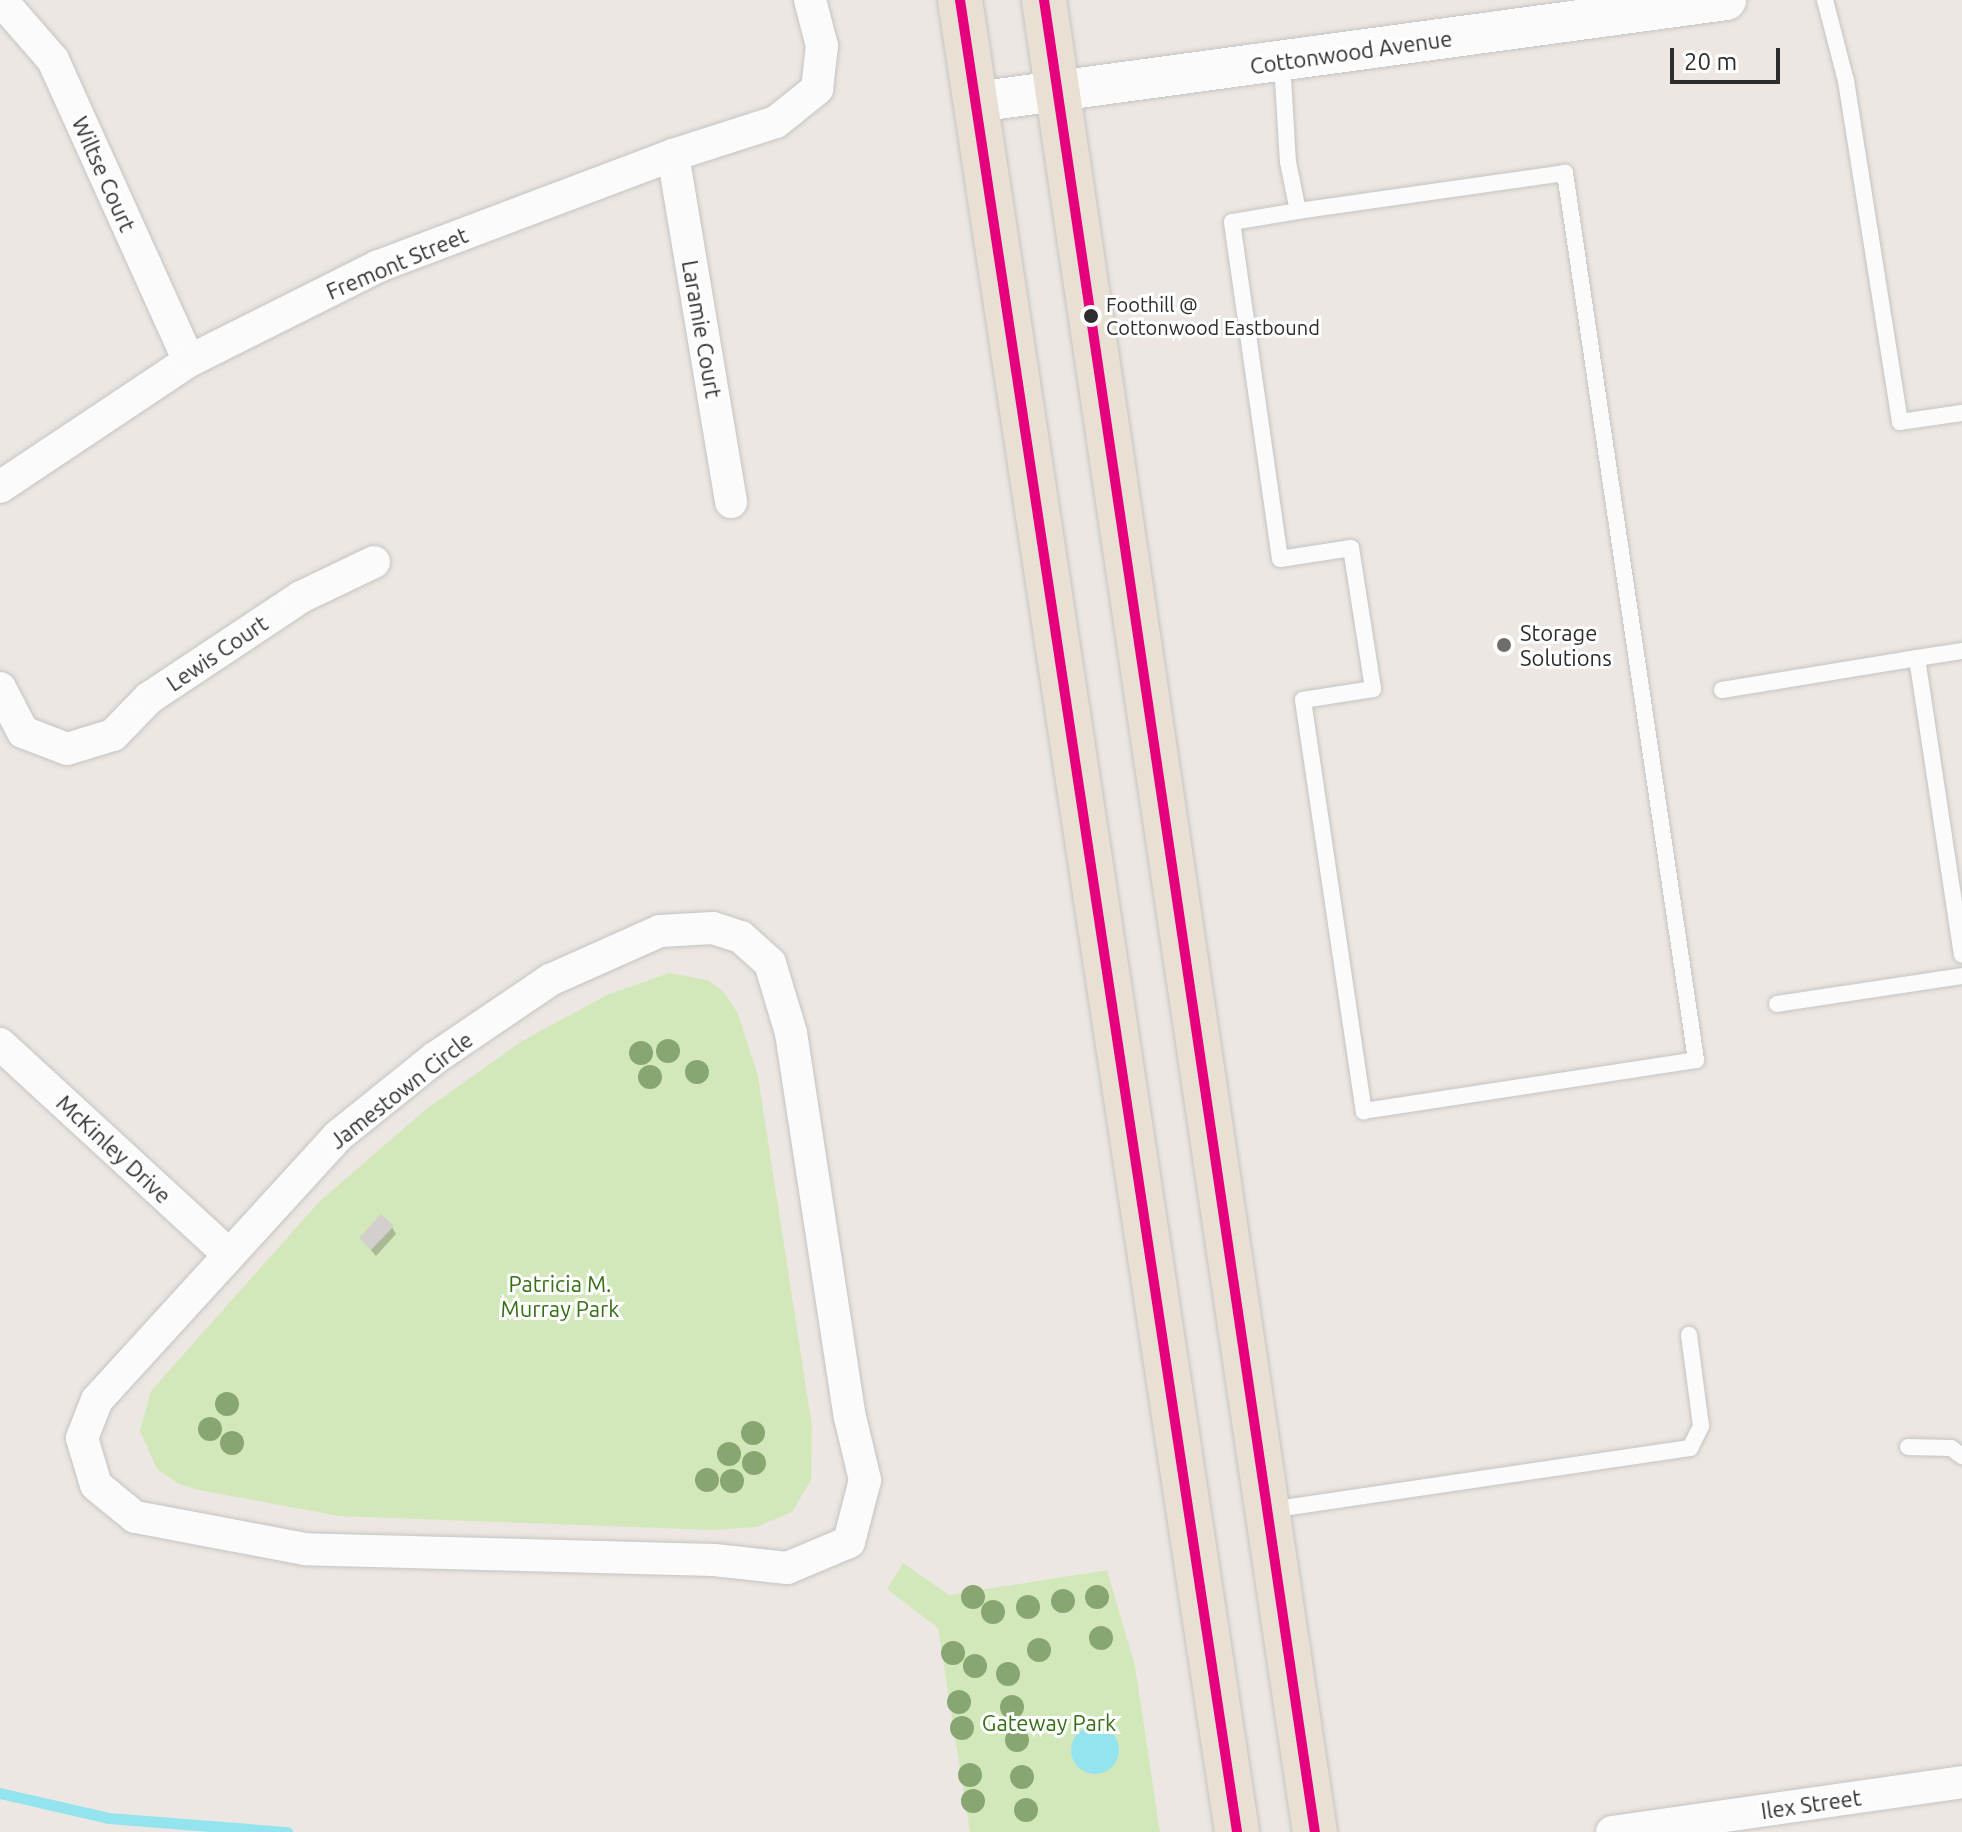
<!DOCTYPE html>
<style>
body{margin:0}
#map{position:relative;width:1962px;height:1832px;overflow:hidden;background:#ece7e2;font-family:Ubuntu,sans-serif}
div>[style]{position:absolute}
.green>*{inset:0;background:#d3e8ba}
.water>*{inset:0;background:#94e4ef}
.round{border-radius:50%}
.shadow>*{inset:0;background:#0003}
.stream>*{height:11px;margin:-5.5px;padding:0 5.5px;transform-origin:5.5px;border-radius:5.5px;background:#94e4ef}
.building>*{inset:0;background:#d2cfcc}
.roads{filter:drop-shadow(0 0 2px #c5c4c3) drop-shadow(0 0 2px #c5c4c3)}
.service>*{height:16px;margin:-8px;padding:0 8px;transform-origin:8px;border-radius:8px;background:#fcfbfb}
.minor>*{height:32px;margin:-16px;padding:0 16px;transform-origin:16px;border-radius:16px;background:#fcfbfb}
.tertiary>*{height:40px;margin:-20px;padding:0 20px;transform-origin:20px;border-radius:20px;background:#fcfbfb}
.primary>*{height:44px;margin:-22px;padding:0 22px;transform-origin:22px;border-radius:22px;background:#e9e0d4}
.bus-1>*{height:10px;margin:-5px;padding:0 5px;transform-origin:5px;border-radius:5px;background:#e5007d}
.trees>*{width:24px;height:24px;margin:-12px;border-radius:50%;background:#87a672}
.dots>*{width:22px;height:22px;translate:-50% -50%;box-sizing:border-box;border:4px solid #fff;border-radius:50%}
span{translate:-50% -50%;white-space:nowrap;text-align:center;line-height:1.15;-webkit-text-stroke:6px #fff;paint-order:stroke}
.bus-label{font-size:20px;color:#2d2d2d}
.left{translate:0 -50%;text-align:left}
.street-label{font-size:22px;color:#2d2d2d}
.poi-label{font-size:22px;color:#2d2d2d}
.park-label{font-size:22px;color:#357017}
.scale{position:absolute;left:1670px;top:48px;width:110px;height:36px;box-sizing:border-box;border:4px solid #2d2d2d;border-top:0;padding-left:10px;font-size:24px;line-height:28px;white-space:nowrap;color:#2d2d2d;-webkit-text-stroke:6px #fff;paint-order:stroke}
</style>
<div id="map">
<div class="green">
<div style="clip-path:polygon(669px 973px,708px 980px,724px 992px,738px 1014px,758px 1076px,812px 1426px,811px 1480px,792px 1512px,757px 1527px,713px 1530px,339px 1516px,199px 1490px,179px 1484px,157px 1469px,140px 1431px,151px 1391px,319px 1202px,425px 1110px,522px 1041px,607px 995px)"></div>
<div style="clip-path:polygon(903px 1563px,949px 1595px,1107px 1570px,1135px 1666px,1160px 1832px,970px 1832px,938px 1628px,887px 1589px)"></div>
</div>
<div class="water">
<div class="round" style="left:1071px;top:1726px;width:48px;height:48px"></div>
</div>
<div class="shadow">
<div style="clip-path:polygon(392px 1227px,396px 1234px,376px 1256px,361px 1238px)"></div>
</div>
<div class="stream">
<div style="left:0;top:1793px;width:111px;rotate:13deg"></div>
<div style="left:108px;top:1818px;width:180px;rotate:4.5deg"></div>
</div>
<div class="building">
<div style="clip-path:polygon(381px 1214px,394px 1226px,371px 1250px,359px 1238px)"></div>
</div>
<div class="roads">
<div class="service">
<div style="left:1825px;top:0;width:84px;rotate:75.5deg"></div>
<div style="left:1846px;top:81px;width:345px;rotate:81deg"></div>
<div style="left:1900px;top:422px;width:63px;rotate:-8.3deg"></div>
<div style="left:1282px;top:62px;width:100px;rotate:86.6deg"></div>
<div style="left:1288px;top:162px;width:50px;rotate:78.5deg"></div>
<div style="left:1298px;top:211px;width:67px;rotate:170.5deg"></div>
<div style="left:1232px;top:222px;width:340px;rotate:81.9deg"></div>
<div style="left:1280px;top:559px;width:72px;rotate:-8.8deg"></div>
<div style="left:1351px;top:548px;width:143px;rotate:81.1deg"></div>
<div style="left:1373px;top:689px;width:71px;rotate:171.1deg"></div>
<div style="left:1303px;top:700px;width:416px;rotate:81.6deg"></div>
<div style="left:1364px;top:1111px;width:336px;rotate:-8.7deg"></div>
<div style="left:1696px;top:1060px;width:897px;rotate:-98.4deg"></div>
<div style="left:1565px;top:173px;width:270px;rotate:171.9deg"></div>
<div style="left:1917px;top:658px;width:46px;rotate:-8.8deg"></div>
<div style="left:1722px;top:690px;width:198px;rotate:-9.3deg"></div>
<div style="left:1917px;top:658px;width:300px;rotate:81.4deg"></div>
<div style="left:1777px;top:1004px;width:187px;rotate:-8.6deg"></div>
<div style="left:1908px;top:1447px;width:43px;rotate:1.3deg"></div>
<div style="left:1951px;top:1448px;width:14px;rotate:36deg"></div>
<div style="left:1270px;top:1510px;width:425px;rotate:-8.4deg"></div>
<div style="left:1690px;top:1448px;width:25px;rotate:-63deg"></div>
<div style="left:1701px;top:1426px;width:92px;rotate:-97.5deg"></div>
</div>
<div class="minor">
<div style="left:1px;top:0;width:79px;rotate:49.1deg"></div>
<div style="left:53px;top:60px;width:330px;rotate:65.7deg"></div>
<div style="left:673px;top:155px;width:352px;rotate:80.5deg"></div>
<div style="left:0;top:487px;width:227px;rotate:-33.7deg"></div>
<div style="left:189px;top:361px;width:212px;rotate:-26.6deg"></div>
<div style="left:379px;top:266px;width:314px;rotate:-20.7deg"></div>
<div style="left:673px;top:155px;width:108px;rotate:-17.8deg"></div>
<div style="left:776px;top:122px;width:53px;rotate:-38.8deg"></div>
<div style="left:817px;top:89px;width:43px;rotate:-83.4deg"></div>
<div style="left:822px;top:46px;width:48px;rotate:-104.6deg"></div>
<div style="left:0;top:688px;width:50px;rotate:62.4deg"></div>
<div style="left:23px;top:732px;width:47px;rotate:21.1deg"></div>
<div style="left:67px;top:749px;width:48px;rotate:-16.9deg"></div>
<div style="left:113px;top:735px;width:52px;rotate:-45.8deg"></div>
<div style="left:149px;top:698px;width:182px;rotate:-33.6deg"></div>
<div style="left:301px;top:597px;width:81px;rotate:-25.6deg"></div>
<div style="left:713px;top:928px;width:29px;rotate:18deg"></div>
<div style="left:741px;top:937px;width:39px;rotate:42deg"></div>
<div style="left:770px;top:963px;width:73px;rotate:73.3deg"></div>
<div style="left:791px;top:1033px;width:389px;rotate:81.3deg"></div>
<div style="left:850px;top:1417px;width:65px;rotate:76.6deg"></div>
<div style="left:865px;top:1480px;width:64px;rotate:104.5deg"></div>
<div style="left:849px;top:1542px;width:67px;rotate:157.2deg"></div>
<div style="left:787px;top:1568px;width:73px;rotate:-173.7deg"></div>
<div style="left:714px;top:1560px;width:409px;rotate:-178.5deg"></div>
<div style="left:305px;top:1549px;width:173px;rotate:-169.3deg"></div>
<div style="left:135px;top:1517px;width:50px;rotate:-140.6deg"></div>
<div style="left:96px;top:1485px;width:49px;rotate:-106.6deg"></div>
<div style="left:82px;top:1438px;width:41px;rotate:-68.5deg"></div>
<div style="left:97px;top:1400px;width:357px;rotate:-47.6deg"></div>
<div style="left:338px;top:1136px;width:124px;rotate:-38.8deg"></div>
<div style="left:435px;top:1058px;width:139px;rotate:-34.1deg"></div>
<div style="left:550px;top:980px;width:120px;rotate:-24deg"></div>
<div style="left:660px;top:931px;width:53px;rotate:-3.2deg"></div>
<div style="left:0;top:1044px;width:309px;rotate:42.6deg"></div>
<div style="left:1612px;top:1832px;width:354px;rotate:-8.1deg"></div>
</div>
<div class="tertiary">
<div style="left:976px;top:102px;width:757px;rotate:-7.74deg"></div>
</div>
<div class="primary">
<div style="left:960px;top:0;width:1853px;rotate:81.4deg"></div>
<div style="left:1044px;top:0;width:1852px;rotate:81.59deg"></div>
</div>
</div>
<div class="bus-1">
<div style="left:960px;top:0;width:1853px;rotate:81.4deg"></div>
<div style="left:1044px;top:0;width:1852px;rotate:81.59deg"></div>
</div>
<div class="trees">
<div style="left:668px;top:1051px"></div>
<div style="left:641px;top:1053px"></div>
<div style="left:697px;top:1072px"></div>
<div style="left:650px;top:1077px"></div>
<div style="left:227px;top:1404px"></div>
<div style="left:210px;top:1429px"></div>
<div style="left:753px;top:1433px"></div>
<div style="left:232px;top:1443px"></div>
<div style="left:729px;top:1454px"></div>
<div style="left:754px;top:1463px"></div>
<div style="left:707px;top:1480px"></div>
<div style="left:732px;top:1481px"></div>
<div style="left:973px;top:1597px"></div>
<div style="left:1097px;top:1597px"></div>
<div style="left:1063px;top:1601px"></div>
<div style="left:1028px;top:1607px"></div>
<div style="left:993px;top:1612px"></div>
<div style="left:1101px;top:1638px"></div>
<div style="left:1039px;top:1650px"></div>
<div style="left:953px;top:1653px"></div>
<div style="left:975px;top:1666px"></div>
<div style="left:1008px;top:1674px"></div>
<div style="left:959px;top:1702px"></div>
<div style="left:1012px;top:1707px"></div>
<div style="left:962px;top:1728px"></div>
<div style="left:1017px;top:1740px"></div>
<div style="left:970px;top:1775px"></div>
<div style="left:1022px;top:1777px"></div>
<div style="left:973px;top:1801px"></div>
<div style="left:1026px;top:1810px"></div>
</div>
<div class="dots">
<div style="left:1091px;top:316px;background:#2d2d2d"></div>
<div style="left:1504px;top:645px;background:#706e6c"></div>
</div>
<div class="bus-label">
<span class="left" style="left:1106px;top:316px">Foothill @<br>Cottonwood Eastbound</span>
</div>
<div class="street-label">
<span style="left:1351px;top:52px;rotate:-8deg">Cottonwood Avenue</span>
<span style="left:104px;top:174px;rotate:66deg">Wiltse Court</span>
<span style="left:397px;top:263px;rotate:-23deg">Fremont Street</span>
<span style="left:702px;top:329px;rotate:80deg">Laramie Court</span>
<span style="left:217px;top:653px;rotate:-34deg">Lewis Court</span>
<span style="left:401px;top:1090px;rotate:-38deg">Jamestown Circle</span>
<span style="left:114px;top:1149px;rotate:43deg">McKinley Drive</span>
<span style="left:1811px;top:1804px;rotate:-8deg">Ilex Street</span>
</div>
<div class="poi-label">
<span class="left" style="left:1520px;top:645px">Storage<br>Solutions</span>
</div>
<div class="park-label">
<span style="left:560px;top:1296px">Patricia M.<br>Murray Park</span>
<span style="left:1049px;top:1723px">Gateway Park</span>
</div>
<div class="scale">20 m</div>
</div>
